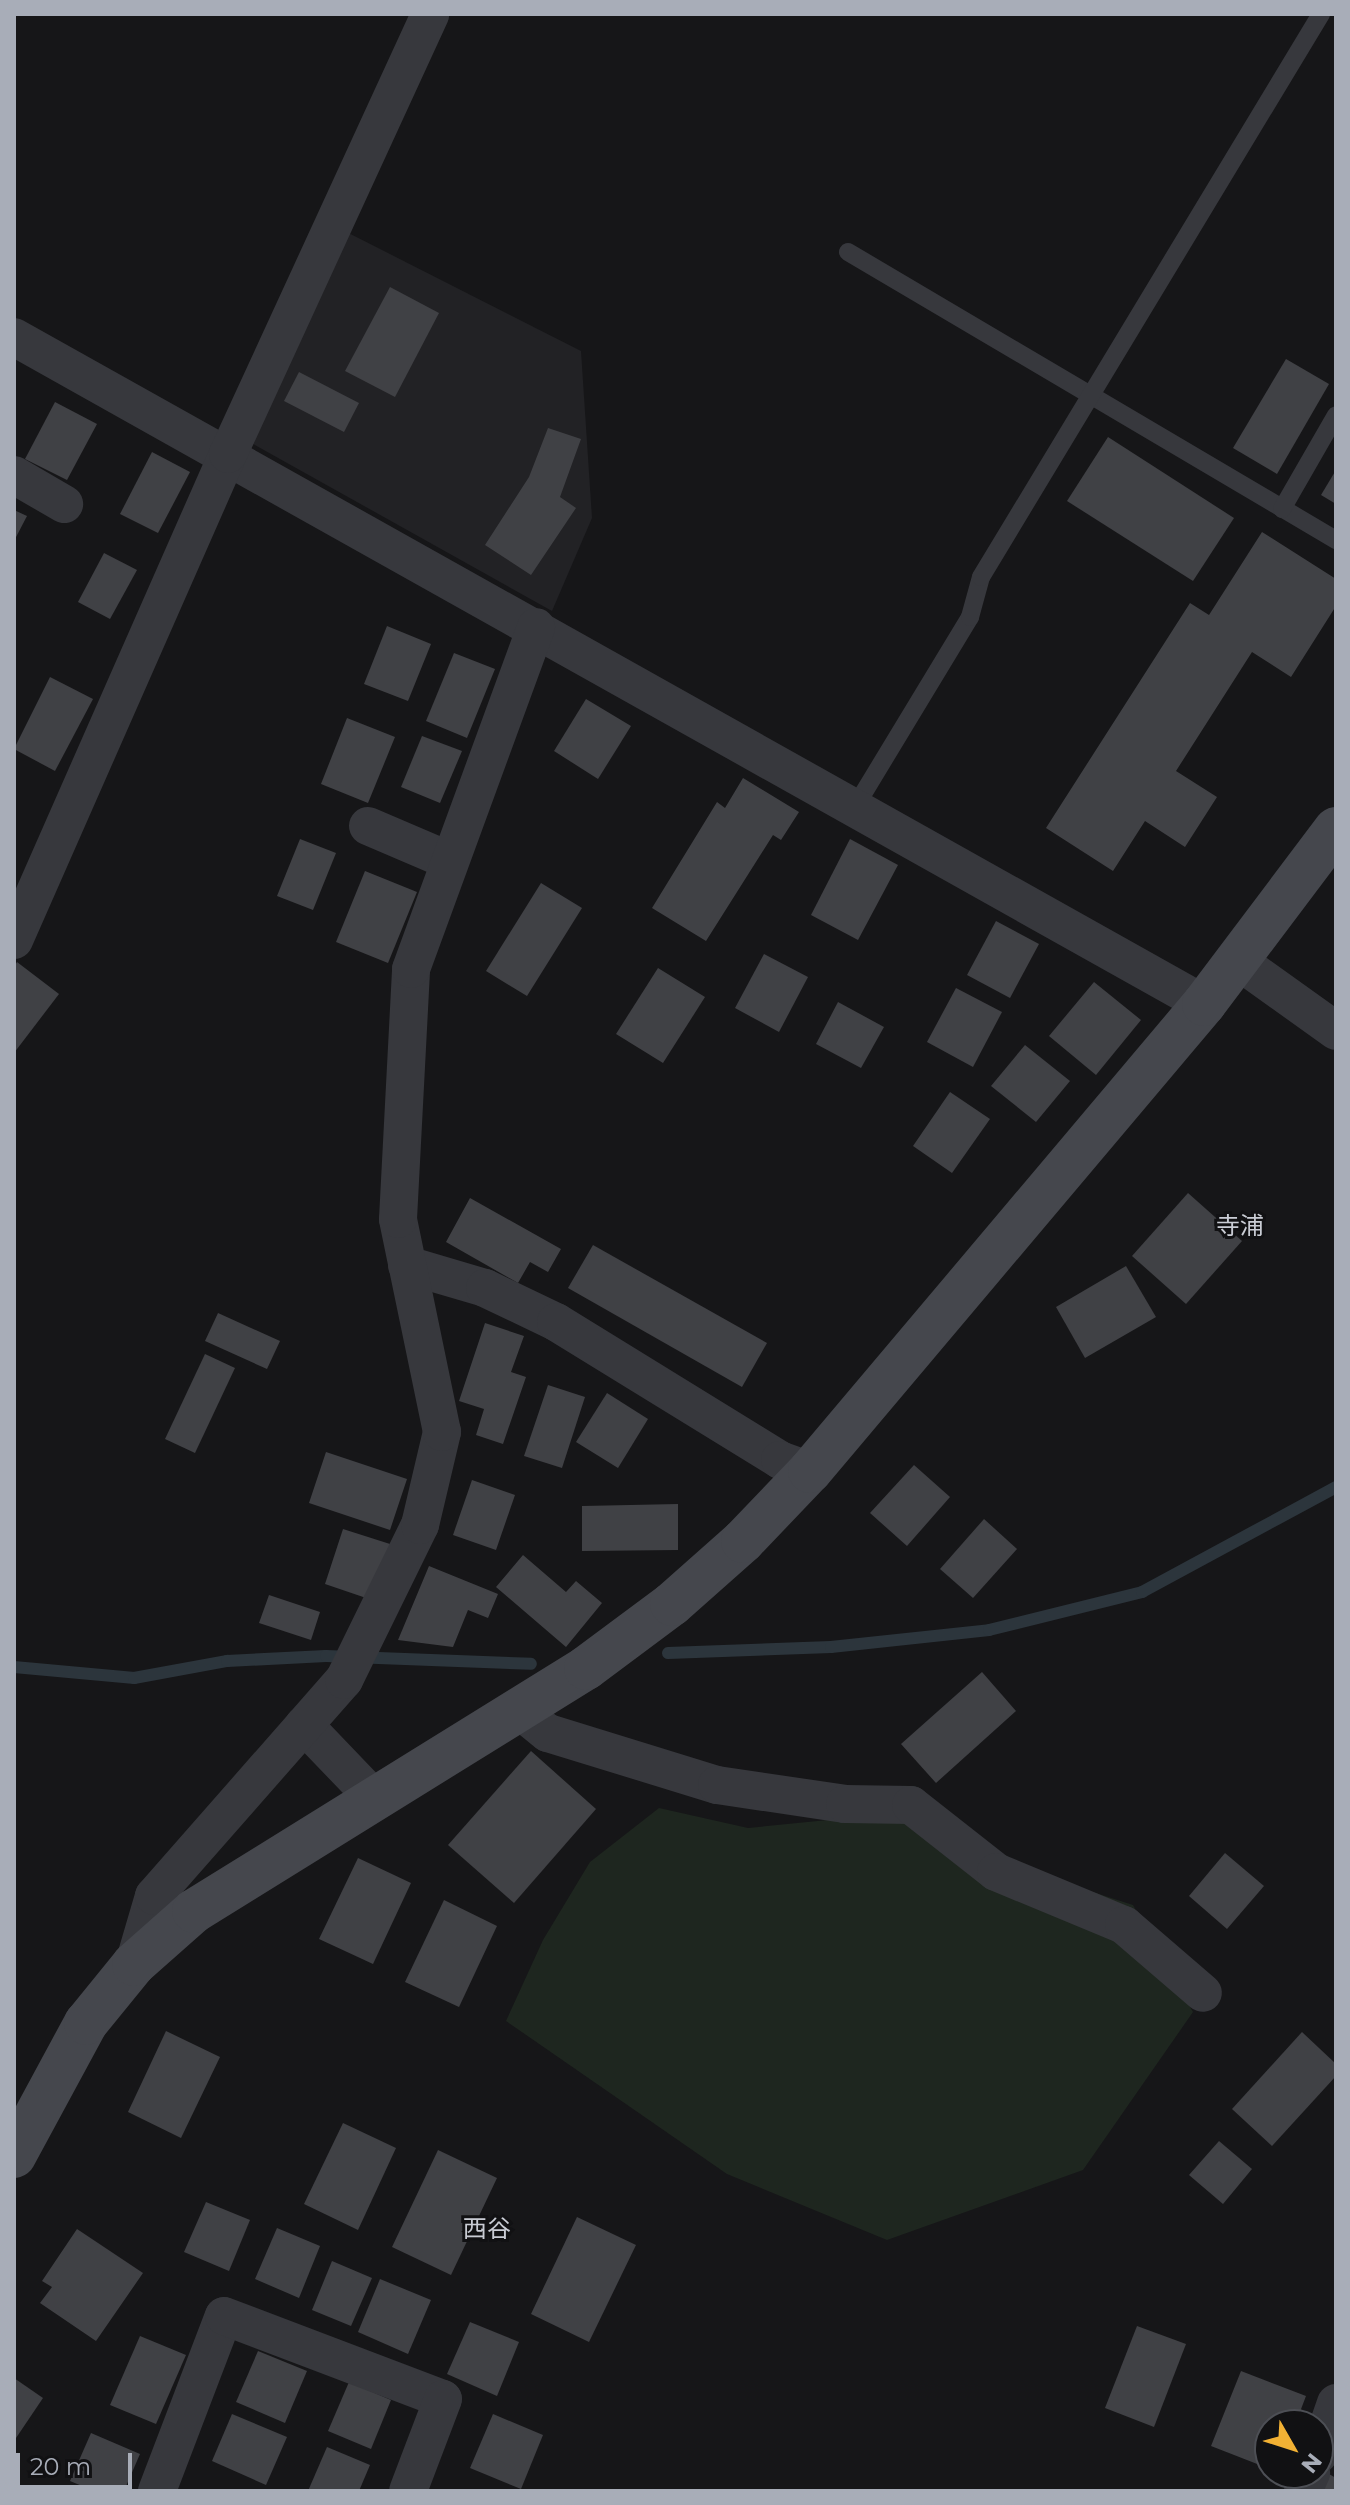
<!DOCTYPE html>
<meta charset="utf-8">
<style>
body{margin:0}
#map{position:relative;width:1350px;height:2505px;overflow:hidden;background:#161618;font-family:Montserrat,"Noto Sans JP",sans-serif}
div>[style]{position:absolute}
.built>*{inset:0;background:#222225}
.green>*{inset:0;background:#1e261f}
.stream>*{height:12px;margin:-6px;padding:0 6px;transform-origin:6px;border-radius:6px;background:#2c353c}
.building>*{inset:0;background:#404145}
.lane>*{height:18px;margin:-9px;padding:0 9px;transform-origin:9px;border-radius:9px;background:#37383d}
.street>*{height:38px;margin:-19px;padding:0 19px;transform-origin:19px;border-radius:19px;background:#37383d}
.secondary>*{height:44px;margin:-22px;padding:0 22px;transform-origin:22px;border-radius:22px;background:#45474d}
span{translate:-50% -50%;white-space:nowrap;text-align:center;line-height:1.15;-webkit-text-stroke:6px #111113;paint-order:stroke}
.neighbourhood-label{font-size:24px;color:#c9ccd4}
.frame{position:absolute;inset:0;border:16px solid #a8adb8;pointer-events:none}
.north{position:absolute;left:1254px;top:2409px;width:80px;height:80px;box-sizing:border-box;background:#111113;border:2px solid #4d4f55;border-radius:50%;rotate:129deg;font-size:22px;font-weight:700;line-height:32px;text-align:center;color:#a8adb8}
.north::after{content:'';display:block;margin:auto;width:28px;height:36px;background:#f2b134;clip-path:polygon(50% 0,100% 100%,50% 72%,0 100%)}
.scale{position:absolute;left:16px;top:2453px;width:116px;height:36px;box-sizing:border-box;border:4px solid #a8adb8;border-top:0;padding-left:10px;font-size:24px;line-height:28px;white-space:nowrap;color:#a8adb8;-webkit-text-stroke:6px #111113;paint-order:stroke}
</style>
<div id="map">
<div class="built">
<div style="clip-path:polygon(317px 217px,581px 351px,592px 518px,552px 611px,221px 426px)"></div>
</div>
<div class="green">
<div style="clip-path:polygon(659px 1808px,748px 1828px,939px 1809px,1006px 1864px,1133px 1905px,1193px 2012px,1083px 2170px,887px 2240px,727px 2174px,506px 2021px,543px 1940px,590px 1862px)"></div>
</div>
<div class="stream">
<div style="left:668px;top:1653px;width:163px;rotate:-2.1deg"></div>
<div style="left:831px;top:1647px;width:159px;rotate:-6.1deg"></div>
<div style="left:989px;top:1630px;width:158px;rotate:-13.9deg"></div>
<div style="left:1142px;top:1592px;width:221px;rotate:-28.4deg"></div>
<div style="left:14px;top:1667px;width:121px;rotate:5.2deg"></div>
<div style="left:134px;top:1678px;width:95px;rotate:-10.4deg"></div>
<div style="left:227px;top:1661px;width:99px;rotate:-2.9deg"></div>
<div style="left:326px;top:1656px;width:205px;rotate:2.2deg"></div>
</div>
<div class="building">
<div style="clip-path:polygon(390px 287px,439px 313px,395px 397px,345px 371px)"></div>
<div style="clip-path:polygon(1286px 359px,1329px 384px,1277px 474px,1233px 448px)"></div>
<div style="clip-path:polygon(299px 372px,359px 403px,344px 432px,284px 401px)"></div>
<div style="clip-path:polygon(55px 402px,97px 424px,67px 480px,25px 459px)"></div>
<div style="clip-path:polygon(548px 428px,581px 439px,560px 497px,576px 508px,531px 575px,485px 545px,529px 477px)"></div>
<div style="clip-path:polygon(1108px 437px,1234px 518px,1193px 581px,1067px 501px)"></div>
<div style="clip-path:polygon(152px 452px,190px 472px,158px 533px,120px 514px)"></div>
<div style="clip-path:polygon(1336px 470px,1336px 504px,1321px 495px)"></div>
<div style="clip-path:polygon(14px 510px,27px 516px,14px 541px)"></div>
<div style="clip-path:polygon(1262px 532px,1336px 579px,1336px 606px,1291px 677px,1252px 652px,1176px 771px,1217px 797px,1185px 847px,1145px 821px,1113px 871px,1046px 828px,1190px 603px,1209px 615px)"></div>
<div style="clip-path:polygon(104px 553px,137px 570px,110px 619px,78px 602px)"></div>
<div style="clip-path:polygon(387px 626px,431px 644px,408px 701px,364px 684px)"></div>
<div style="clip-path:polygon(454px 653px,495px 669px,467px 738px,426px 721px)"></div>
<div style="clip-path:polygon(50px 677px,93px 699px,55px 771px,14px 749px)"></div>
<div style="clip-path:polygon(586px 699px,631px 726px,598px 779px,554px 751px)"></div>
<div style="clip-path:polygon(347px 718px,395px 737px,368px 803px,321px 784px)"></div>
<div style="clip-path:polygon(422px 736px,462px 751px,440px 803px,401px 787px)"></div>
<div style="clip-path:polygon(743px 778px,799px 812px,781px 840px,773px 835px,706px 941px,652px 908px,717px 802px,725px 808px)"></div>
<div style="clip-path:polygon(300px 839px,336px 853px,313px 910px,277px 896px)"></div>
<div style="clip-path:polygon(850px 839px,898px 865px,858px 940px,811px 915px)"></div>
<div style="clip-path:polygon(365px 871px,417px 892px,388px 963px,336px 942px)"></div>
<div style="clip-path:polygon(541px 883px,582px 908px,527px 996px,486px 971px)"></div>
<div style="clip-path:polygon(996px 921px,1039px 944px,1010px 998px,967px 975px)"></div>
<div style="clip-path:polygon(764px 954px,808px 977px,779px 1032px,735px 1008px)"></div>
<div style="clip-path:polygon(17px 962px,59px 994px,14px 1053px,14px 967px)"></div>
<div style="clip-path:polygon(658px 968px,705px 997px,663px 1063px,616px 1034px)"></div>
<div style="clip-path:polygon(1094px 982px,1141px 1020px,1096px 1075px,1049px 1036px)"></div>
<div style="clip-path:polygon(956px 988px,1002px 1012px,973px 1067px,927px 1042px)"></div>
<div style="clip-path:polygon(838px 1002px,884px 1027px,861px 1068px,816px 1044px)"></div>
<div style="clip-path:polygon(1025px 1045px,1070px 1081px,1036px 1122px,991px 1086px)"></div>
<div style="clip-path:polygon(950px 1092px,990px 1119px,952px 1173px,913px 1146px)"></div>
<div style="clip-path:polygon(1188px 1193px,1242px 1241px,1186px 1304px,1132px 1256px)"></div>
<div style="clip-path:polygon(470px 1198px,561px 1249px,548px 1272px,530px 1262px,518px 1283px,446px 1242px)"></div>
<div style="clip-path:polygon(593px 1245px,767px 1343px,742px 1387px,568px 1288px)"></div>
<div style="clip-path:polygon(1126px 1266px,1156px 1317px,1085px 1358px,1056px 1307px)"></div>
<div style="clip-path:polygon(218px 1313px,280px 1341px,267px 1369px,205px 1341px)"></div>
<div style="clip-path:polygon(485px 1323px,524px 1336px,511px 1372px,526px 1377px,503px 1444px,476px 1435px,484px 1409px,459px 1401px)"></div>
<div style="clip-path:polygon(205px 1354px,235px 1368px,195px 1453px,165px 1439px)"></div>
<div style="clip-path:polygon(548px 1385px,585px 1397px,562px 1468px,524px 1456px)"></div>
<div style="clip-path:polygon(607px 1393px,648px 1419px,618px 1468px,576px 1442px)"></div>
<div style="clip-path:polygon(326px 1452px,407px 1479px,390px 1530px,309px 1503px)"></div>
<div style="clip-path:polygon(914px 1465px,950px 1497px,907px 1546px,870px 1513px)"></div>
<div style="clip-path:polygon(472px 1480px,515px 1495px,496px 1550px,453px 1535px)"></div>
<div style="clip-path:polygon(678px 1504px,678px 1550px,582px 1551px,582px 1506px)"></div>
<div style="clip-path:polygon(984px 1519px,1017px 1549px,973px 1598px,940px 1569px)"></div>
<div style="clip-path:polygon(343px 1529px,390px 1544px,372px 1600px,325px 1584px)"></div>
<div style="clip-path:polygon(523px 1555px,566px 1592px,576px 1581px,602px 1603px,566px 1647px,496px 1587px)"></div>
<div style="clip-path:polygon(429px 1566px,498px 1594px,488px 1618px,468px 1610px,453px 1647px,398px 1640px)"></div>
<div style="clip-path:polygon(269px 1595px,320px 1612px,311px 1640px,259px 1623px)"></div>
<div style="clip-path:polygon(982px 1672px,1016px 1711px,936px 1783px,901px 1744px)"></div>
<div style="clip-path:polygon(531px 1751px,596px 1809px,514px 1903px,448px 1845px)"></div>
<div style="clip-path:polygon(1225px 1853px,1264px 1886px,1227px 1929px,1189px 1896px)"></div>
<div style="clip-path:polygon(358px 1858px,411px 1883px,373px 1964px,319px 1939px)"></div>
<div style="clip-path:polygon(444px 1900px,497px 1926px,459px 2007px,405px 1982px)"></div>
<div style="clip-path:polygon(166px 2031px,220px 2057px,181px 2138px,128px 2112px)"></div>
<div style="clip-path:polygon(1302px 2032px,1336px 2064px,1336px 2076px,1272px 2146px,1232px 2109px)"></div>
<div style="clip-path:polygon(343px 2123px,396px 2148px,358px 2230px,304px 2204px)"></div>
<div style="clip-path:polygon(1219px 2141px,1252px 2169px,1223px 2204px,1189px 2175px)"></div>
<div style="clip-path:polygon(438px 2150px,497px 2178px,451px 2275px,392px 2247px)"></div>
<div style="clip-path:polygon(206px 2202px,250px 2220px,229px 2271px,184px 2252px)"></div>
<div style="clip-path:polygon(577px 2217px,636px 2245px,589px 2342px,531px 2314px)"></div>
<div style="clip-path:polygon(277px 2228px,320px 2246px,299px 2298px,255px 2279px)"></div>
<div style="clip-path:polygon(77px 2229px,143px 2273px,96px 2341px,40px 2303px,52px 2287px,42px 2281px)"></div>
<div style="clip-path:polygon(332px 2261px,372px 2278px,351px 2326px,312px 2310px)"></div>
<div style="clip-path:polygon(380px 2279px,431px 2300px,408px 2354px,358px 2332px)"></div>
<div style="clip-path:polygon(470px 2322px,519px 2342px,497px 2396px,447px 2374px)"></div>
<div style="clip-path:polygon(1137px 2326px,1186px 2344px,1154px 2427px,1105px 2408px)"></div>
<div style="clip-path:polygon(140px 2336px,186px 2355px,156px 2424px,110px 2405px)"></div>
<div style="clip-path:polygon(258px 2351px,307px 2371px,285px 2423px,236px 2402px)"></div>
<div style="clip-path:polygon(1241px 2371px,1306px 2396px,1295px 2425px,1270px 2425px,1270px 2469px,1211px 2446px)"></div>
<div style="clip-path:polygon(14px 2378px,43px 2398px,14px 2441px)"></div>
<div style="clip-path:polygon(349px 2382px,391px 2400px,371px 2449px,328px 2431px)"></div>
<div style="clip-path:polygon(232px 2414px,287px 2437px,266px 2485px,212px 2461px)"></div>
<div style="clip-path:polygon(493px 2414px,543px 2435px,521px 2489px,470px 2468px)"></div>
<div style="clip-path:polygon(91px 2433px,140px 2454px,124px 2491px,94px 2491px,70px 2481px)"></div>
<div style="clip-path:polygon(327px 2447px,370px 2465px,359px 2491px,308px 2491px)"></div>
<div style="clip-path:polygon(1329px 2474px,1336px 2478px,1336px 2491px,1321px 2491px)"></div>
</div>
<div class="lane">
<div style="left:848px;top:252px;width:567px;rotate:30.55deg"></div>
<div style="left:1282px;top:509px;width:108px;rotate:-60.1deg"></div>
<div style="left:855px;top:807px;width:222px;rotate:-58.8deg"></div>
<div style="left:970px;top:617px;width:41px;rotate:-74.6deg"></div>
<div style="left:981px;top:577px;width:658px;rotate:-58.87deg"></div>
</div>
<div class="street">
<div style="left:14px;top:337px;width:1364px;rotate:29.27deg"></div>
<div style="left:14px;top:475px;width:58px;rotate:30.1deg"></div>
<div style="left:368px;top:826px;width:89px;rotate:23.1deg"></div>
<div style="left:14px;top:940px;width:531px;rotate:-66.23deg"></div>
<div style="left:228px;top:454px;width:484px;rotate:-65.3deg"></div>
<div style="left:1237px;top:960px;width:122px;rotate:35.6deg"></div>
<div style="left:407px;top:1265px;width:81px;rotate:16.4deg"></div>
<div style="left:485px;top:1288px;width:79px;rotate:25.6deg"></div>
<div style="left:556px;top:1322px;width:263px;rotate:31.6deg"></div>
<div style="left:780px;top:1460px;width:32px;rotate:20deg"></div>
<div style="left:518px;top:1709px;width:38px;rotate:39deg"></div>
<div style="left:548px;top:1733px;width:177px;rotate:17.1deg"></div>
<div style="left:717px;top:1785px;width:129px;rotate:8.4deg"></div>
<div style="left:845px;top:1804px;width:66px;rotate:0.9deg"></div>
<div style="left:911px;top:1805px;width:108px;rotate:38.2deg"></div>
<div style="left:996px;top:1872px;width:139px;rotate:22.5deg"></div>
<div style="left:1124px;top:1925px;width:104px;rotate:40.7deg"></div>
<div style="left:304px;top:1725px;width:101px;rotate:46.2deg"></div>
<div style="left:134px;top:1964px;width:71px;rotate:-73.6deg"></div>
<div style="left:154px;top:1896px;width:288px;rotate:-48.7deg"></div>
<div style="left:344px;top:1680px;width:173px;rotate:-63.9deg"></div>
<div style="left:420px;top:1525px;width:96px;rotate:-76.7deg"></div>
<div style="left:442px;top:1432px;width:217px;rotate:-101.7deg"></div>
<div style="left:398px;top:1219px;width:250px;rotate:-87deg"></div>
<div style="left:411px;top:969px;width:364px;rotate:-69.9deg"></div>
<div style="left:1318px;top:2455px;width:55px;rotate:-70.9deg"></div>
<div style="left:157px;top:2491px;width:187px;rotate:-69.1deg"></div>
<div style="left:224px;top:2316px;width:234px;rotate:20.8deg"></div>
<div style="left:443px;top:2399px;width:98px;rotate:110.8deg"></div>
<div style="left:1303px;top:2491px;width:20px;rotate:-66deg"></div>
</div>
<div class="secondary">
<div style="left:14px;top:2156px;width:151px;rotate:-61.6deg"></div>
<div style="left:86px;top:2023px;width:76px;rotate:-50.9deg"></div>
<div style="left:134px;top:1964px;width:80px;rotate:-41.5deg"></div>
<div style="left:194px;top:1911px;width:461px;rotate:-31.8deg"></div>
<div style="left:586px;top:1668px;width:107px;rotate:-36.7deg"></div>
<div style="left:672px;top:1604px;width:95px;rotate:-41.6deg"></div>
<div style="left:743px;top:1541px;width:97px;rotate:-46.3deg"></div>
<div style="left:810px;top:1471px;width:611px;rotate:-49.85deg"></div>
<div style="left:1204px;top:1004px;width:219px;rotate:-53deg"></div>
</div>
<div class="neighbourhood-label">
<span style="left:1240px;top:1226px">寺浦</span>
<span style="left:487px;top:2229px">西谷</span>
</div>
<div class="frame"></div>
<div class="north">N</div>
<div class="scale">20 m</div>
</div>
